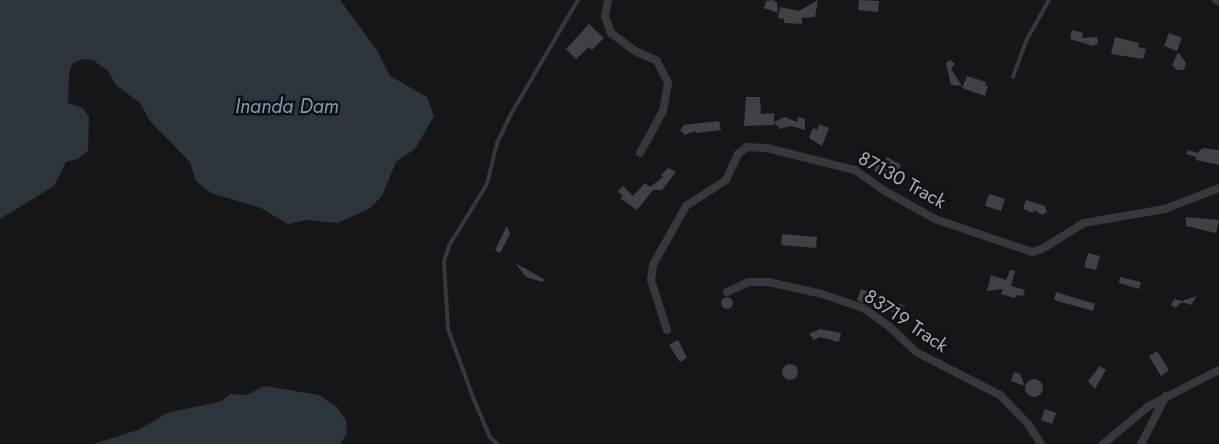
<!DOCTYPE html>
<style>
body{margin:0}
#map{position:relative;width:1219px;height:444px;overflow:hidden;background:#161618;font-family:Jost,sans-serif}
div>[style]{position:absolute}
.water>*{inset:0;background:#2c353c}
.building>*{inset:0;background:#404145}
.round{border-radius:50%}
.lane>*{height:4px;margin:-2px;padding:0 2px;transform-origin:2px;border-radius:2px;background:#37383d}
.street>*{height:8px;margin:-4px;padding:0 4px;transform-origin:4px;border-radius:4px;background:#37383d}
span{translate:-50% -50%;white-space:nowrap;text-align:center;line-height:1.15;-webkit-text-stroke:5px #111113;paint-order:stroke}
.street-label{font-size:19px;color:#a8adb8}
.water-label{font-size:20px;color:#7f9bb3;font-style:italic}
</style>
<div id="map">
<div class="water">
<div style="clip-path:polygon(0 0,340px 0,377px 50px,390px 76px,427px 97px,434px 116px,415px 149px,396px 162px,382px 196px,369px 209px,337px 223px,307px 220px,288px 224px,261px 208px,211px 193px,196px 181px,190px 162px,150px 121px,140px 103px,116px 85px,108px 71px,93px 60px,82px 59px,72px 64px,69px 74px,68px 103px,83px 108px,89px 117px,88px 151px,78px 159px,66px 162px,54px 186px,0 219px)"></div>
<div style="clip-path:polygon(265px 386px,319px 395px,336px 406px,346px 420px,347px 433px,340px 444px,93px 444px,138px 430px,167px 413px,222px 401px,230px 394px,246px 395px)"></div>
</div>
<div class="building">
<div style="clip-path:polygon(773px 0,777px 3px,778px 13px,764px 8px,766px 1px)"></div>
<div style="clip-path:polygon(818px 0,815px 17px,802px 18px,802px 24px,784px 23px,784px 19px,778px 18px,780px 7px,799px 11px)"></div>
<div style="clip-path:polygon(859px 0,879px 1px,878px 12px,858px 10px)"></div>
<div style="clip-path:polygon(589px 24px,604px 38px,592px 50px,589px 47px,576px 59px,566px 49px)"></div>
<div style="clip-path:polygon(1072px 30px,1083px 33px,1082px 38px,1097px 37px,1098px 44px,1093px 46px,1070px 39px)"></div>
<div style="clip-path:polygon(1169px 33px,1182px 38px,1177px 51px,1164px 46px)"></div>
<div style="clip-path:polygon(1115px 37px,1139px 43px,1138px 47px,1146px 49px,1143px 59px,1111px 54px)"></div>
<div style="clip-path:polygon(1178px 52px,1186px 63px,1184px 70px,1177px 70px,1172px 65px)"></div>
<div style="clip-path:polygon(950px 60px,955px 64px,951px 69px,962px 86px,951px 85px,946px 63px)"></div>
<div style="clip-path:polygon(967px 76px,986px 82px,985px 85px,988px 86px,985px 96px,962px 88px)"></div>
<div style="clip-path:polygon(746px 97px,760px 97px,761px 114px,774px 113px,774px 125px,744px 126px)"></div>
<div style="clip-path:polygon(785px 117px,797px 122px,798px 117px,805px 119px,805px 130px,790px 126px,780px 129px,774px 122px)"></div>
<div style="clip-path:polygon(719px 121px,721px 130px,696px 133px,695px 131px,685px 135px,680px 130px,684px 125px)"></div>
<div style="clip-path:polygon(819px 124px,829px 128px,822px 146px,809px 138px,813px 128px,817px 130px)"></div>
<div style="clip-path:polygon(1203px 148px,1219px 150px,1219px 165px,1196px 160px,1196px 157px,1186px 154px,1188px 150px,1197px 153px)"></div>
<div style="clip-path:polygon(887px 157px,901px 165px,894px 180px,874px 171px,878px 162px,883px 165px)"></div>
<div style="clip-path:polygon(668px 168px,676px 172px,662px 190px,653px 190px,637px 210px,620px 198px,623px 196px,618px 191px,623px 186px,633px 196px,645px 183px,650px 187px,663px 177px,661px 175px)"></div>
<div style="clip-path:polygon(989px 194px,1005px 199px,1001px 211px,985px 206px)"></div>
<div style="clip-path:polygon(1026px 200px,1045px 206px,1047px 212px,1042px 215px,1034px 210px,1033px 213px,1023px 209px)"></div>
<div style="clip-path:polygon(1186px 217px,1219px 220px,1216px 233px,1186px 226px)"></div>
<div style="clip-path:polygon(507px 226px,510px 234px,500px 253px,495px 250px)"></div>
<div style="clip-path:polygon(782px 234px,817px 237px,816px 248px,781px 245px)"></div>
<div style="clip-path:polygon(1088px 253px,1100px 256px,1096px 270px,1084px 267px)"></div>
<div style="clip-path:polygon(515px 263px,544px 279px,543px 282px,526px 277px)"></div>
<div style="clip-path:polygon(1010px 270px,1015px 271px,1011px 286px,1025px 290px,1023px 296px,1016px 295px,1015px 298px,1001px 294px,1003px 289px,987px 291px,991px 275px,1006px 280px)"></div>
<div style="clip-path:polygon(1120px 277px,1141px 282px,1139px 289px,1119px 283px)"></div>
<div style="clip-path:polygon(861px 289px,876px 294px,873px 304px,892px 301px,905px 306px,902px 315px,885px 309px,883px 312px,857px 300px)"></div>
<div style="clip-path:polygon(1056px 292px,1095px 304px,1093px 311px,1054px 300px)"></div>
<div style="clip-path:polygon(1197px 296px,1191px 305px,1182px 302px,1175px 308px,1171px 305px,1174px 299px,1182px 301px)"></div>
<div class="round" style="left:721px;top:297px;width:12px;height:12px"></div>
<div style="clip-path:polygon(820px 329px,841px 333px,839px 342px,820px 337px,814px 340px,809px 334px)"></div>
<div style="clip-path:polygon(678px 340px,687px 358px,680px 362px,669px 345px)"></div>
<div style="clip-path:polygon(1157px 351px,1169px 370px,1161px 376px,1149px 356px)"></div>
<div class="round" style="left:782px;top:364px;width:16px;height:16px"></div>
<div style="clip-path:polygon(1100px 366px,1106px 370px,1095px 389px,1088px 381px)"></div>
<div style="clip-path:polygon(1014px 372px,1020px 374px,1025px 386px,1011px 381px)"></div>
<div class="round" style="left:1025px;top:379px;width:18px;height:18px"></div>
<div style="clip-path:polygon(1045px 409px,1056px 413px,1052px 424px,1041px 420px)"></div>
</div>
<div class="lane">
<div style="left:1013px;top:77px;width:38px;rotate:-70deg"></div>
<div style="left:1026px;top:41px;width:47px;rotate:-60.7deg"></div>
<div style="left:497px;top:444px;width:10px;rotate:-135deg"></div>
<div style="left:490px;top:437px;width:40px;rotate:-113.4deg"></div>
<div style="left:474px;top:400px;width:76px;rotate:-110.1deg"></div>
<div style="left:448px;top:329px;width:68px;rotate:-93.4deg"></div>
<div style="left:444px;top:261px;width:18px;rotate:-71deg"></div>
<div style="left:450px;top:244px;width:70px;rotate:-58.3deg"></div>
<div style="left:487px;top:184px;width:42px;rotate:-76.3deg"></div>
<div style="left:497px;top:143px;width:32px;rotate:-64deg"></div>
<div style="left:511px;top:114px;width:132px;rotate:-59.6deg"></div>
</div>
<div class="street">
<div style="left:608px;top:0;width:16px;rotate:101deg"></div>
<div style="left:605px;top:16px;width:18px;rotate:71deg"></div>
<div style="left:611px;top:33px;width:30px;rotate:37deg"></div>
<div style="left:635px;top:51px;width:24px;rotate:24deg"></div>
<div style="left:657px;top:61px;width:25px;rotate:63deg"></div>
<div style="left:668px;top:83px;width:28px;rotate:100deg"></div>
<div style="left:663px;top:111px;width:48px;rotate:118.7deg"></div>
<div style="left:1216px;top:0;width:3px;rotate:18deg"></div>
<div style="left:727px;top:292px;width:23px;rotate:-25deg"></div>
<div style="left:748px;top:282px;width:20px"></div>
<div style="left:768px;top:282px;width:55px;rotate:12.5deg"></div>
<div style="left:822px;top:294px;width:43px;rotate:18.9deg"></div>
<div style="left:863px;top:308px;width:32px;rotate:35deg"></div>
<div style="left:889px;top:326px;width:37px;rotate:44deg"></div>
<div style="left:916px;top:352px;width:94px;rotate:27.1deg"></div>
<div style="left:1000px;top:395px;width:40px;rotate:46deg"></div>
<div style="left:1028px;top:424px;width:24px;rotate:57deg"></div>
<div style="left:667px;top:330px;width:52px;rotate:-107.7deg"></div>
<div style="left:651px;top:280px;width:15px;rotate:-82deg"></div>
<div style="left:653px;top:265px;width:68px;rotate:-60.8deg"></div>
<div style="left:686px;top:206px;width:48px;rotate:-33deg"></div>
<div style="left:726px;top:180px;width:29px;rotate:-65deg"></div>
<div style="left:738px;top:154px;width:11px;rotate:-38deg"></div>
<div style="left:747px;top:147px;width:20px;rotate:3deg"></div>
<div style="left:767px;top:148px;width:91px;rotate:14deg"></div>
<div style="left:855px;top:170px;width:37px;rotate:35deg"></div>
<div style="left:885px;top:191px;width:57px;rotate:29.2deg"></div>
<div style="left:935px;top:219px;width:102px;rotate:18.8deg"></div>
<div style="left:1032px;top:252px;width:10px;rotate:-17deg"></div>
<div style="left:1042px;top:249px;width:49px;rotate:-31.8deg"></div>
<div style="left:1084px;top:223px;width:82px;rotate:-9.8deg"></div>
<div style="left:1165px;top:209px;width:58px;rotate:-21.3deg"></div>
<div style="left:1103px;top:444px;width:60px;rotate:-39.6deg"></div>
<div style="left:1149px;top:406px;width:79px;rotate:-27.2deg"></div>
<div style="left:1141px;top:444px;width:54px;rotate:-62.5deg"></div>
</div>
<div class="street-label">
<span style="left:902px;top:180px;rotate:29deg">87130 Track</span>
<span style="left:906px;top:321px;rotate:34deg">83719 Track</span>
</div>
<div class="water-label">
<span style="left:287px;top:106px">Inanda Dam</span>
</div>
</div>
